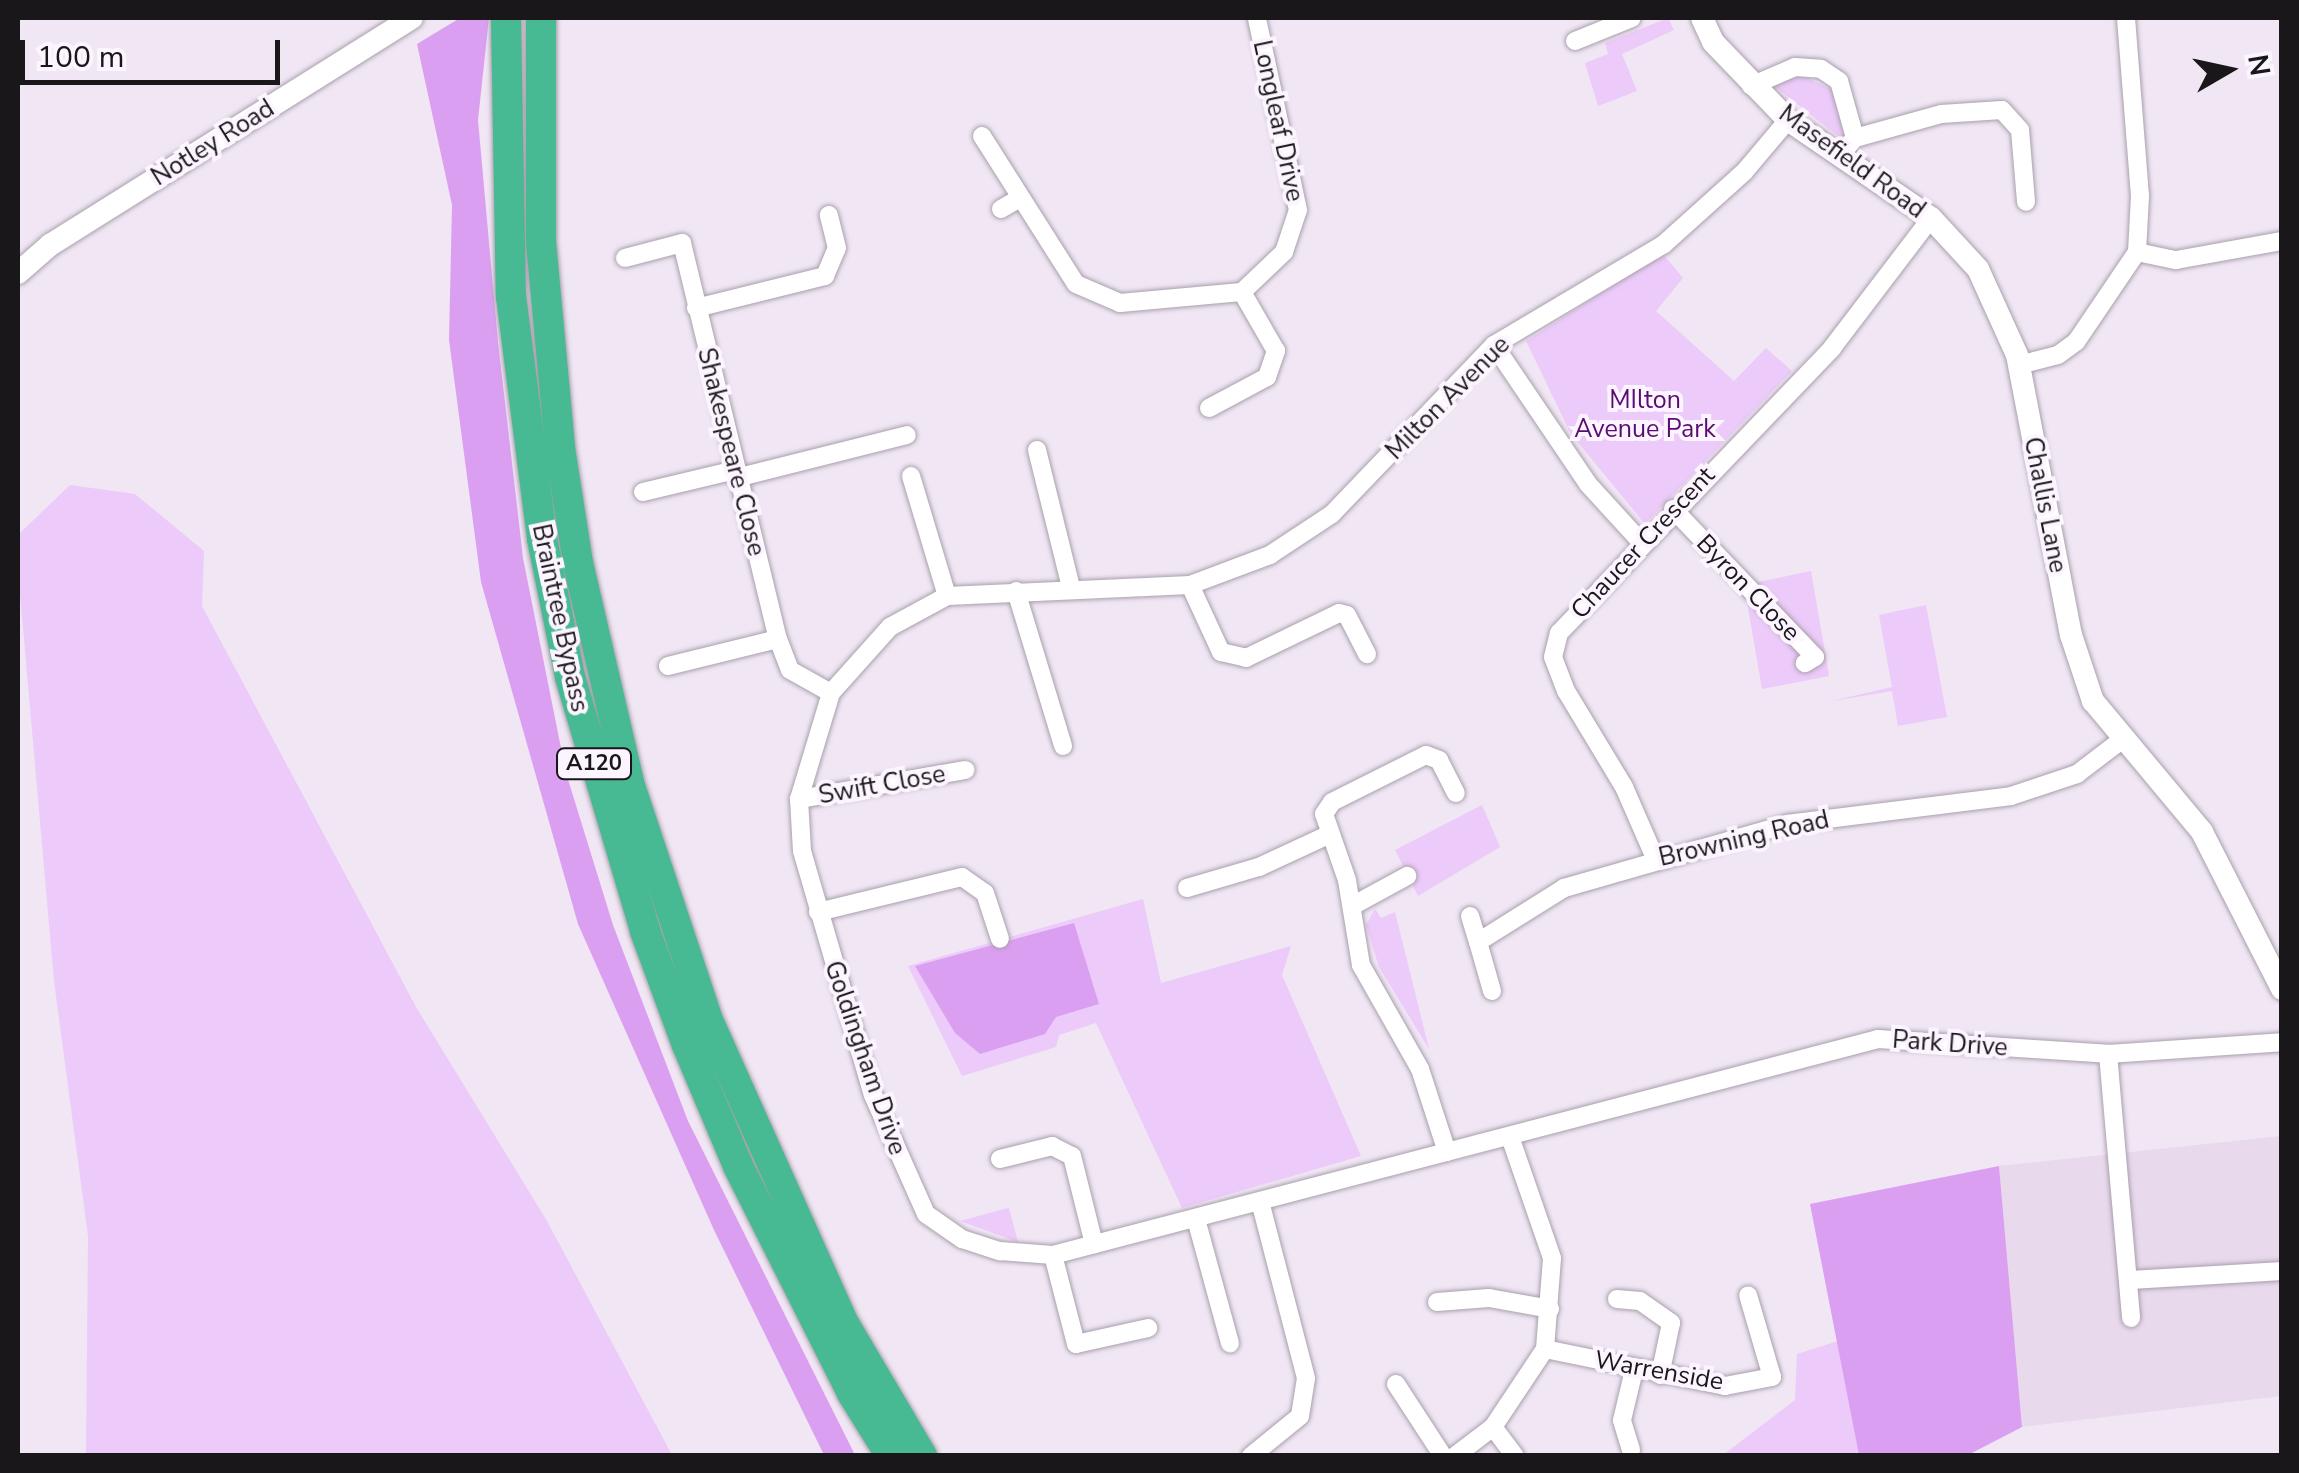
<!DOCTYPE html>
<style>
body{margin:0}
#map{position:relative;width:2299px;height:1473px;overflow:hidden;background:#f0e6f4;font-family:"Nunito Sans",sans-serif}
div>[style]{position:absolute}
.built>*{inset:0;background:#e8d9ed}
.green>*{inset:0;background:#eccaf9}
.forest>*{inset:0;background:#db9ff1}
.roads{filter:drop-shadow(0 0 2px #a9a0ac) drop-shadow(0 0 2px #a9a0ac)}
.minor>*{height:18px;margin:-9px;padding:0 9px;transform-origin:9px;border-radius:9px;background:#fff}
.tertiary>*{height:22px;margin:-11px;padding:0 11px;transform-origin:11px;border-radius:11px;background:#fff}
.trunk>*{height:30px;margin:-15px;padding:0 15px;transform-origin:15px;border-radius:15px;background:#47ba93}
span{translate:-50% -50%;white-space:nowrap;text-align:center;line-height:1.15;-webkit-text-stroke:8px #fcf4ff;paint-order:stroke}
.shield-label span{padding:2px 8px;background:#fcf4ff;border:2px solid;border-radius:8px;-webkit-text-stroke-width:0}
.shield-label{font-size:22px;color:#1a171b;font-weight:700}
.street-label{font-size:25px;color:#1a171b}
.park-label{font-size:25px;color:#590c6f}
.frame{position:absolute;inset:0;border:20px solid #1a171b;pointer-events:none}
.north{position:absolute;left:2179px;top:20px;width:100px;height:100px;-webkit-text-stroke:8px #fcf4ff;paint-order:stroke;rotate:81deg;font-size:28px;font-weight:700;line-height:40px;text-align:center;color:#1a171b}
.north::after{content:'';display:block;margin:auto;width:35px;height:45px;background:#1a171b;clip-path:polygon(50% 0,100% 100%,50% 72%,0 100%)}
.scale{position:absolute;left:20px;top:40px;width:260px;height:45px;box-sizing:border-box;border:5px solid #1a171b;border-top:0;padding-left:12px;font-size:30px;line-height:35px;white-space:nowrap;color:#1a171b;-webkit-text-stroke:8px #fcf4ff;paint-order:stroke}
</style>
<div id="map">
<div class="built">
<div style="clip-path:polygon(2281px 1136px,2281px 1396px,2022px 1427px,1999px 1166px)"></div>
</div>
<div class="green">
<div style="clip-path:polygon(1668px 18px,1674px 30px,1622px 54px,1637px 91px,1598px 106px,1585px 63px,1608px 54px,1605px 43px)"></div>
<div style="clip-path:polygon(1801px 75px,1833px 90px,1847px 132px,1842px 139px,1773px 85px)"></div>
<div style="clip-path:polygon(1663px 254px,1683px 278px,1656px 311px,1734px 381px,1766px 348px,1792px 371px,1645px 524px,1571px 434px,1526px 341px)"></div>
<div style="clip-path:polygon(70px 485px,135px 494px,204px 551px,202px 606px,416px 1007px,547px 1221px,672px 1455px,86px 1455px,88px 1236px,54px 981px,18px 571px,18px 535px)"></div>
<div style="clip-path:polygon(1811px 571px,1829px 676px,1762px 689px,1744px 585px)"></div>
<div style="clip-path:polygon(1926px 605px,1947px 717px,1898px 726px,1892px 691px,1832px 701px,1892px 687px,1879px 615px)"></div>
<div style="clip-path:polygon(1482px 805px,1500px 847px,1418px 896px,1395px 850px)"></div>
<div style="clip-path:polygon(1143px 899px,1161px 983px,1291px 946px,1282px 975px,1361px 1156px,1182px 1208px,1096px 1023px,1059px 1035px,1056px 1047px,962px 1076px,908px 966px)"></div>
<div style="clip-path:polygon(1375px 909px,1381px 918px,1395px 912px,1429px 1049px,1379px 967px,1366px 925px)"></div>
<div style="clip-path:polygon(1009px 1208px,1018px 1242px,960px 1221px,1008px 1208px)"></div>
<div style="clip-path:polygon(1838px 1341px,1859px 1455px,1723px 1455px,1795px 1400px,1797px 1354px)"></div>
</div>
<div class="forest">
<div style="clip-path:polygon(460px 18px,489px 18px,478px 120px,498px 342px,523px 558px,566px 773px,613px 925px,688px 1121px,855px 1455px,824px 1455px,714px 1230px,578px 924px,481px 582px,449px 340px,452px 205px,417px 44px)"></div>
<div style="clip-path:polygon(1074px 923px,1099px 1004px,1056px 1017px,1045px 1034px,980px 1054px,955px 1033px,915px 966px)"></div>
<div style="clip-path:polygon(1999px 1166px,2022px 1427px,1968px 1455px,1859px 1455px,1810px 1204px)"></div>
</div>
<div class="roads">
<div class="minor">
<div style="left:1575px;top:41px;width:61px;rotate:-22deg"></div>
<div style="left:1751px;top:86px;width:48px;rotate:-23.4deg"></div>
<div style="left:1795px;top:67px;width:26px;rotate:4deg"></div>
<div style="left:1821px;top:69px;width:22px;rotate:34deg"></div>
<div style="left:1839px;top:81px;width:59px;rotate:74.3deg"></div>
<div style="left:1788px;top:120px;width:68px;rotate:130.2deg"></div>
<div style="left:1744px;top:172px;width:108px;rotate:138deg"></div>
<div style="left:1664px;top:244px;width:198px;rotate:149.3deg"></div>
<div style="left:1494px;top:345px;width:234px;rotate:133.8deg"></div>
<div style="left:1332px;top:514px;width:74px;rotate:146.5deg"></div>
<div style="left:1270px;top:555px;width:85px;rotate:159.4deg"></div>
<div style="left:1190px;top:585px;width:243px;rotate:177.4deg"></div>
<div style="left:947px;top:596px;width:65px;rotate:151.5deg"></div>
<div style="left:890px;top:627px;width:89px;rotate:131.8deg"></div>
<div style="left:831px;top:693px;width:111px;rotate:106.8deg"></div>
<div style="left:799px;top:799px;width:52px;rotate:86.7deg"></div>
<div style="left:802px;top:851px;width:254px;rotate:73.8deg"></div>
<div style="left:873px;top:1095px;width:130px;rotate:66deg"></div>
<div style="left:926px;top:1214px;width:44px;rotate:34.8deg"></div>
<div style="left:962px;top:1239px;width:40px;rotate:18deg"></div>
<div style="left:1000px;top:1251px;width:53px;rotate:4.3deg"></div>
<div style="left:1053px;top:1255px;width:853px;rotate:-14.67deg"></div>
<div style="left:1878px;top:1039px;width:230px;rotate:3.7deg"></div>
<div style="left:2108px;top:1054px;width:174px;rotate:-3.9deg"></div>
<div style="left:982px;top:136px;width:175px;rotate:57.6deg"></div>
<div style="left:1076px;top:284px;width:48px;rotate:23.4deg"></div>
<div style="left:1120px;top:303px;width:122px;rotate:-5.2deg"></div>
<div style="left:1242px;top:292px;width:58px;rotate:-43.6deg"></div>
<div style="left:1284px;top:252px;width:44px;rotate:-71.6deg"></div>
<div style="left:1298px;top:210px;width:196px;rotate:-102.1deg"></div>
<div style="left:1841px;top:154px;width:21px;rotate:-49deg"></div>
<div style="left:1855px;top:138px;width:89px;rotate:-15.6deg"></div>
<div style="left:1941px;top:114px;width:61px;rotate:-3.8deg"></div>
<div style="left:2002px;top:110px;width:27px;rotate:48deg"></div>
<div style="left:2020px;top:130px;width:72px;rotate:85.2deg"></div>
<div style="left:1001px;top:209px;width:22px;rotate:-30deg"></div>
<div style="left:2137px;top:252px;width:40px;rotate:12deg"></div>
<div style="left:2176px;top:260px;width:108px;rotate:-10.2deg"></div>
<div style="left:625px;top:258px;width:59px;rotate:-14.7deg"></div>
<div style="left:682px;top:243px;width:407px;rotate:76.4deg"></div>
<div style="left:778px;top:639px;width:33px;rotate:69deg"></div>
<div style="left:790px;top:670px;width:47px;rotate:29.3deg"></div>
<div style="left:696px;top:308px;width:133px;rotate:-13.9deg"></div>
<div style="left:825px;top:276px;width:30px;rotate:-67deg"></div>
<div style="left:837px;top:248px;width:34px;rotate:-104deg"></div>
<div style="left:1494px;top:345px;width:168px;rotate:55.9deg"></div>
<div style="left:1588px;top:484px;width:79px;rotate:47.6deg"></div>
<div style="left:2019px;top:365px;width:40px;rotate:-14.4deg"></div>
<div style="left:2058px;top:355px;width:22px;rotate:-36deg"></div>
<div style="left:2076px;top:342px;width:109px;rotate:-55.9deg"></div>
<div style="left:2137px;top:252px;width:56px;rotate:-86.9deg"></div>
<div style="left:2140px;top:196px;width:179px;rotate:-94.5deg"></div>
<div style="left:1209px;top:408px;width:66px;rotate:-28.1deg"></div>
<div style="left:1267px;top:377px;width:28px;rotate:-71deg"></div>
<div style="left:1276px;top:351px;width:68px;rotate:-120deg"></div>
<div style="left:1037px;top:450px;width:141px;rotate:76.1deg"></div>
<div style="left:911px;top:476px;width:125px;rotate:73.3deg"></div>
<div style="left:736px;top:478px;width:176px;rotate:-14.1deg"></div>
<div style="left:643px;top:492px;width:95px;rotate:-13.4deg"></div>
<div style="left:1673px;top:509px;width:205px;rotate:46.2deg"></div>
<div style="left:1815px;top:657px;width:12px;rotate:149deg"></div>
<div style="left:1190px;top:585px;width:74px;rotate:65.2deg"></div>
<div style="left:1221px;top:652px;width:26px;rotate:13deg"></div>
<div style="left:1246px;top:658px;width:103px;rotate:-25.8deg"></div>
<div style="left:1339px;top:613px;width:8px;rotate:14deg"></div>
<div style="left:1347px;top:615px;width:44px;rotate:62.9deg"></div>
<div style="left:1016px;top:591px;width:162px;rotate:73.1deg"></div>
<div style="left:668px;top:666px;width:113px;rotate:-13.8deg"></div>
<div style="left:799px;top:799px;width:169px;rotate:-9.9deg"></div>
<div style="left:1655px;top:858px;width:77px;rotate:-113.6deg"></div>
<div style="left:1624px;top:787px;width:112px;rotate:-121.1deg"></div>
<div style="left:1566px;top:691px;width:36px;rotate:-111deg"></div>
<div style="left:1553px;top:657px;width:25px;rotate:-76deg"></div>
<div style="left:1559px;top:633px;width:395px;rotate:-46.2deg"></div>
<div style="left:1832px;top:348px;width:163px;rotate:-52.7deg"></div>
<div style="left:1187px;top:888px;width:75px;rotate:-16.3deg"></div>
<div style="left:1259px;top:867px;width:76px;rotate:-24.9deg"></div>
<div style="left:1352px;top:906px;width:63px;rotate:-28.6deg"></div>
<div style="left:818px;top:912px;width:148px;rotate:-13.7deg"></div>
<div style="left:962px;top:877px;width:28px;rotate:35deg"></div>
<div style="left:985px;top:893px;width:48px;rotate:71.9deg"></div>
<div style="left:1470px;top:916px;width:27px;rotate:73deg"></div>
<div style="left:1492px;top:991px;width:51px;rotate:-105.9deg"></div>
<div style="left:1478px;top:942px;width:102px;rotate:-32.1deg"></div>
<div style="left:1564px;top:888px;width:232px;rotate:-16deg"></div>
<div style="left:1787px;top:824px;width:226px;rotate:-7.1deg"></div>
<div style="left:2011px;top:796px;width:70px;rotate:-18.4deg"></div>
<div style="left:2077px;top:774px;width:58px;rotate:-37.3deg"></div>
<div style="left:2108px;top:1054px;width:265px;rotate:85deg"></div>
<div style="left:1447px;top:1152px;width:87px;rotate:-108deg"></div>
<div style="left:1420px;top:1069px;width:120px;rotate:-119.6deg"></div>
<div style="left:1361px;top:965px;width:86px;rotate:-99.4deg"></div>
<div style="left:1347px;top:880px;width:70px;rotate:-109.2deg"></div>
<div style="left:1324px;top:814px;width:14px;rotate:-56deg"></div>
<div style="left:1332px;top:802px;width:105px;rotate:-26.6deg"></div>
<div style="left:1426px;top:755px;width:14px;rotate:21deg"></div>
<div style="left:1439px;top:760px;width:37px;rotate:63deg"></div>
<div style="left:1000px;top:1159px;width:54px;rotate:-14deg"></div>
<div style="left:1052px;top:1146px;width:22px;rotate:27deg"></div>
<div style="left:1072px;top:1156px;width:91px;rotate:76deg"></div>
<div style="left:1196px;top:1219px;width:129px;rotate:74.7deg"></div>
<div style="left:1053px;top:1255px;width:92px;rotate:75.5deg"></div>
<div style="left:1076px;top:1344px;width:74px;rotate:-12.5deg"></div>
<div style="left:2131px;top:1280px;width:151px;rotate:-3.4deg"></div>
<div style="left:1617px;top:1299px;width:23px;rotate:5deg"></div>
<div style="left:1640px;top:1301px;width:38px;rotate:35deg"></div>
<div style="left:1671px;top:1323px;width:53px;rotate:101.9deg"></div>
<div style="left:1437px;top:1302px;width:52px;rotate:-4.4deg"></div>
<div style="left:1489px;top:1298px;width:62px;rotate:10.2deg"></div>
<div style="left:1545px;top:1349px;width:184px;rotate:11.6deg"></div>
<div style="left:1725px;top:1386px;width:48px;rotate:-10.8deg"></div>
<div style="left:1772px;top:1377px;width:85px;rotate:-106.3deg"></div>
<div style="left:1396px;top:1384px;width:86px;rotate:56.9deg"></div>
<div style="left:1493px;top:1427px;width:36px;rotate:53deg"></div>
<div style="left:1631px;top:1450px;width:31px;rotate:-107deg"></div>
<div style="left:1622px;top:1420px;width:51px;rotate:-76.5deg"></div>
<div style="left:1251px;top:1456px;width:63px;rotate:-39.2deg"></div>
<div style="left:1300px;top:1416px;width:38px;rotate:-81deg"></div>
<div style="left:1306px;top:1378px;width:179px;rotate:-104.6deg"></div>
<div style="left:1455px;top:1456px;width:48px;rotate:-37.3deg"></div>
<div style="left:1493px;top:1427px;width:94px;rotate:-56.3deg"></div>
<div style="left:1545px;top:1349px;width:91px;rotate:-85.6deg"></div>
<div style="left:1552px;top:1258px;width:128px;rotate:-109.1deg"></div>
</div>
<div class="tertiary">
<div style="left:1702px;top:18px;width:26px;rotate:65deg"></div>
<div style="left:1713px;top:42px;width:108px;rotate:46.1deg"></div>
<div style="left:1788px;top:120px;width:173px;rotate:34.4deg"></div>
<div style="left:1931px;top:218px;width:69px;rotate:47.3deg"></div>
<div style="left:1978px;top:269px;width:94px;rotate:65.6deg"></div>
<div style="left:2017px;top:355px;width:285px;rotate:79.1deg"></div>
<div style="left:2071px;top:635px;width:70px;rotate:71.6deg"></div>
<div style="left:2093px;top:701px;width:170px;rotate:50.2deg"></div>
<div style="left:2202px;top:832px;width:176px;rotate:63deg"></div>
<div style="left:18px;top:273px;width:43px;rotate:-41.2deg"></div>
<div style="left:50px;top:245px;width:427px;rotate:-32.1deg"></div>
</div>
<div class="trunk">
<div style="left:506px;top:18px;width:278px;rotate:89deg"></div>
<div style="left:511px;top:296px;width:245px;rotate:82.7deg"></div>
<div style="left:542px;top:539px;width:141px;rotate:78.5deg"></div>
<div style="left:570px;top:677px;width:265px;rotate:73.5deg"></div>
<div style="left:645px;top:931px;width:121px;rotate:69.8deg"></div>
<div style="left:687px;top:1045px;width:131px;rotate:67.1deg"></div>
<div style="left:738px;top:1166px;width:254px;rotate:63.3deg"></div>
<div style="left:852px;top:1393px;width:74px;rotate:58.2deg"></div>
<div style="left:541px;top:18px;width:224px;rotate:90deg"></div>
<div style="left:541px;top:242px;width:207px;rotate:84.7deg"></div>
<div style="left:560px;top:448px;width:116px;rotate:81.1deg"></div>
<div style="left:578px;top:563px;width:226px;rotate:76.9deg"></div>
<div style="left:629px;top:783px;width:248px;rotate:71.6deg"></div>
<div style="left:707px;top:1018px;width:333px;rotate:65.9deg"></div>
<div style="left:843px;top:1322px;width:156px;rotate:59.5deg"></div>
</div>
</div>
<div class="shield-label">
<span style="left:594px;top:764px">A120</span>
</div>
<div class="street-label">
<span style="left:1278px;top:121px;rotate:78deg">Longleaf Drive</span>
<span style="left:213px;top:143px;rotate:-32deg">Notley Road</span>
<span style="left:1852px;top:162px;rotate:36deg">Masefield Road</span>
<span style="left:1448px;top:398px;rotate:-45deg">Milton Avenue</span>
<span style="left:731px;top:452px;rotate:76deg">Shakespeare Close</span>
<span style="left:2045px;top:505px;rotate:79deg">Challis Lane</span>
<span style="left:1643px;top:543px;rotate:-47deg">Chaucer Crescent</span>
<span style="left:1748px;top:588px;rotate:46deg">Byron Close</span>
<span style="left:560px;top:618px;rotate:78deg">Braintree Bypass</span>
<span style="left:882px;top:785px;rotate:-10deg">Swift Close</span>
<span style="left:1744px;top:839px;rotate:-13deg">Browning Road</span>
<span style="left:1950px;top:1044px;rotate:4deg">Park Drive</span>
<span style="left:865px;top:1058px;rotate:71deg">Goldingham Drive</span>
<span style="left:1659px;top:1371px;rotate:10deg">Warrenside</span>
</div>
<div class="park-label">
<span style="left:1645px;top:415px">MIlton<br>Avenue Park</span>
</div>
<div class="frame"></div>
<div class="north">N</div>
<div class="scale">100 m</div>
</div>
